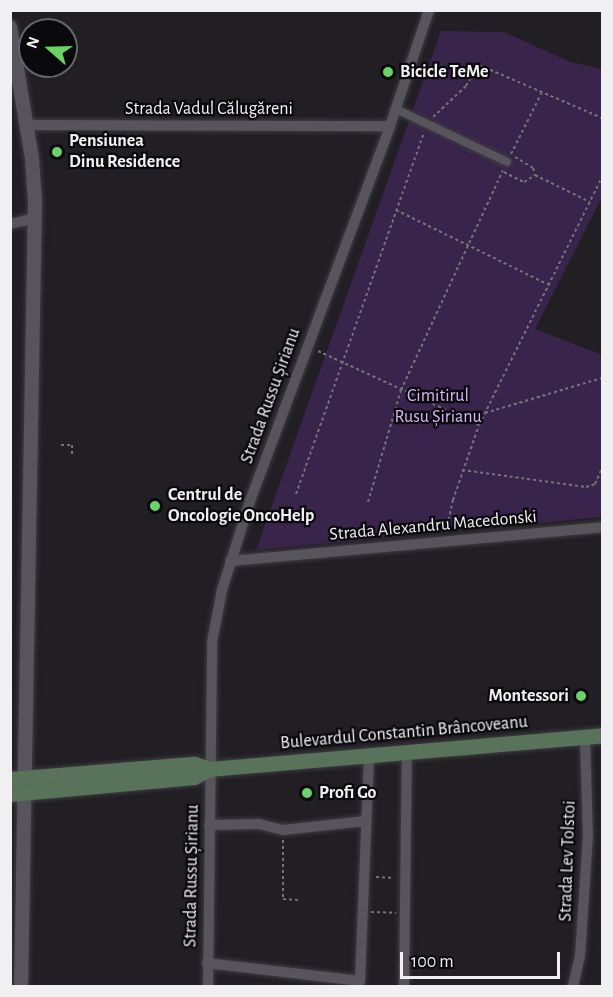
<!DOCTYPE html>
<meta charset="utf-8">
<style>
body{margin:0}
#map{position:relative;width:613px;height:997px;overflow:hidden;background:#211f24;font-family:"Alegreya Sans",sans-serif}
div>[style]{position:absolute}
.green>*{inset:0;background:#39244b}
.path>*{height:2px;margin-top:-1px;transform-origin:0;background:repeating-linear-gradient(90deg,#747377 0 3px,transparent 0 6px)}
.roads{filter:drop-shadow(0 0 2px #3d3c3f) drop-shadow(0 0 2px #3d3c3f)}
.pedestrian>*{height:8px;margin:-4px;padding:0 4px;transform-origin:4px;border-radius:4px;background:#57545b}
.minor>*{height:10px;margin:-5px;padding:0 5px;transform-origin:5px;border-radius:5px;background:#57545b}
.tertiary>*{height:14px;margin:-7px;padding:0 7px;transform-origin:7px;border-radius:7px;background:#57545b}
.secondary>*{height:15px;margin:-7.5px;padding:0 7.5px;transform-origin:7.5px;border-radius:7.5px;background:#58735a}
.dots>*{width:16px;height:16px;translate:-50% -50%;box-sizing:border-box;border:3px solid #0a090c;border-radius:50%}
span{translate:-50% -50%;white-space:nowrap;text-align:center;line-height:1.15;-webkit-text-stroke:4.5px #0a090c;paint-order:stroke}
.poi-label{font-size:18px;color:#f0eff2;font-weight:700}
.left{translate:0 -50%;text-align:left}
.right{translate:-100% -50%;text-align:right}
.street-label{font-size:18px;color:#f0eff2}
.park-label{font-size:18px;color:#d7b5f9}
.frame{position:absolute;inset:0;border:12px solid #f0eff2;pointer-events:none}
.north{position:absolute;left:18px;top:18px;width:60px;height:60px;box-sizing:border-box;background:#0a090c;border:2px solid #666568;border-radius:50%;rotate:290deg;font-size:16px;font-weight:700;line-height:24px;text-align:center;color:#f0eff2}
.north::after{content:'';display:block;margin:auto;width:21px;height:27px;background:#68d465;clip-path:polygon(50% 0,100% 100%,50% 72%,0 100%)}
.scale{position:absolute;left:400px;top:952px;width:160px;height:27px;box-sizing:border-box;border:3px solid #f0eff2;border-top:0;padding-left:8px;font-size:18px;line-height:21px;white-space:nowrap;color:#f0eff2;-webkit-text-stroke:4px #0a090c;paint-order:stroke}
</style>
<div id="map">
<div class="green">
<div style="clip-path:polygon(441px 31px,504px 32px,570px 62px,602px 69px,602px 197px,535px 329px,602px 355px,602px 517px,256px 550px)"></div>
</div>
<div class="path">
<div style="left:433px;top:117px;width:45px;rotate:-43.2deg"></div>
<div style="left:466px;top:86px;width:25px;rotate:-58deg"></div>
<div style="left:479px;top:65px;width:134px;rotate:23.3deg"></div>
<div style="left:511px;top:154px;width:69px;rotate:-63.4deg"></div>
<div style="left:515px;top:157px;width:21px;rotate:31deg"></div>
<div style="left:533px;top:168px;width:7px;rotate:74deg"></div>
<div style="left:535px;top:175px;width:61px;rotate:26.1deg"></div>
<div style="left:504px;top:172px;width:22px;rotate:27deg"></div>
<div style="left:524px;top:182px;width:13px;rotate:-32deg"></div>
<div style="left:396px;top:210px;width:173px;rotate:26.1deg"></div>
<div style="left:318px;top:351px;width:177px;rotate:24.7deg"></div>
<div style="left:485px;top:413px;width:122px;rotate:-16.7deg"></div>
<div style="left:61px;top:445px;width:11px"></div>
<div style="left:72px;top:445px;width:11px;rotate:90deg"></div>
<div style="left:462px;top:470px;width:125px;rotate:7.8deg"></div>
<div style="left:586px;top:487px;width:9px;rotate:-18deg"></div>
<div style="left:595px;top:484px;width:17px;rotate:-66deg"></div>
<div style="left:296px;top:494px;width:384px;rotate:-70.5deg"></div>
<div style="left:368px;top:502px;width:117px;rotate:-73.6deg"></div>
<div style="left:401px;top:390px;width:242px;rotate:-65.1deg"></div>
<div style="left:446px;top:532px;width:33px;rotate:-78deg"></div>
<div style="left:453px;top:500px;width:79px;rotate:-70.9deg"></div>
<div style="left:479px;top:425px;width:277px;rotate:-63.6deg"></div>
<div style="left:283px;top:840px;width:59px;rotate:90deg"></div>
<div style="left:283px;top:899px;width:15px;rotate:4deg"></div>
<div style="left:376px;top:877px;width:18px;rotate:3deg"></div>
<div style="left:371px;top:912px;width:25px;rotate:2deg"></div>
</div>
<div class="roads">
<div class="pedestrian">
<div style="left:396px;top:109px;width:123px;rotate:25.5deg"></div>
</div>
<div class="minor">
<div style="left:28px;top:125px;width:362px;rotate:0.2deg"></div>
<div style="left:10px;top:224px;width:26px;rotate:-13deg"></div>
<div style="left:230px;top:561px;width:374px;rotate:-5.2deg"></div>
<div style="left:209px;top:825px;width:50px;rotate:-1.1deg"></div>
<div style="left:259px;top:824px;width:25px;rotate:14deg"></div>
<div style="left:283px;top:830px;width:83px;rotate:-6.2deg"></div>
<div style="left:207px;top:963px;width:154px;rotate:6.7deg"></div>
<div style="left:360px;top:981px;width:224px;rotate:-87.7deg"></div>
<div style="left:208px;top:986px;width:344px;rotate:-89.3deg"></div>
<div style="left:212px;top:642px;width:53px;rotate:-79.1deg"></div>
<div style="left:222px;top:590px;width:93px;rotate:-72.5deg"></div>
<div style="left:250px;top:501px;width:400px;rotate:-69.5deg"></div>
<div style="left:390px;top:126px;width:122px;rotate:-71.4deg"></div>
<div style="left:404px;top:986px;width:232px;rotate:-89.3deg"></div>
<div style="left:573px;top:986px;width:31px;rotate:-77deg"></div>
<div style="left:580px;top:956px;width:119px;rotate:-86.2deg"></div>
<div style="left:588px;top:837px;width:101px;rotate:-91.7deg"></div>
</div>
<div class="tertiary">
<div style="left:10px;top:27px;width:133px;rotate:80.5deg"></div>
<div style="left:32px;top:158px;width:44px;rotate:86.1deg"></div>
<div style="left:35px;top:202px;width:784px;rotate:91.02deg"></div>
</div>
<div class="secondary">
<div style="left:10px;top:779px;width:185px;rotate:-4.7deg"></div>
<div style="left:194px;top:764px;width:16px;rotate:18deg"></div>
<div style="left:10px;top:794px;width:185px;rotate:-5.3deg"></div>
<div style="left:194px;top:777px;width:17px;rotate:-28deg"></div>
<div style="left:209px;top:769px;width:394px;rotate:-4.9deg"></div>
</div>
</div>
<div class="dots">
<div style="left:388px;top:72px;background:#68d465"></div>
<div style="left:57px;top:152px;background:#68d465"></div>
<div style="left:155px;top:506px;background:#68d465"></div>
<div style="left:581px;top:696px;background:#68d465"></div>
<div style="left:307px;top:793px;background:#68d465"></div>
</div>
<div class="poi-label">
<span class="left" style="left:400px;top:72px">Bicicle TeMe</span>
<span class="left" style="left:69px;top:152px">Pensiunea<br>Dinu Residence</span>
<span class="left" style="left:168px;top:506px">Centrul de<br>Oncologie OncoHelp</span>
<span class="right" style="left:569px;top:696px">Montessori</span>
<span class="left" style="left:319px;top:793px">Profi Go</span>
</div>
<div class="street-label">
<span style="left:209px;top:109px">Strada Vadul Călugăreni</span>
<span style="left:271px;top:396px;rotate:-70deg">Strada Russu Șirianu</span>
<span style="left:433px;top:526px;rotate:-5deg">Strada Alexandru Macedonski</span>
<span style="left:404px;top:733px;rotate:-5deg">Bulevardul Constantin Brâncoveanu</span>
<span style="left:568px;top:861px;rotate:-88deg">Strada Lev Tolstoi</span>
<span style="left:192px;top:876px;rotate:-89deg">Strada Russu Șirianu</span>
</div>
<div class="park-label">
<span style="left:438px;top:407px">Cimitirul<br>Rusu Șirianu</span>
</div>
<div class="frame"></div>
<div class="north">N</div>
<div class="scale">100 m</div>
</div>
